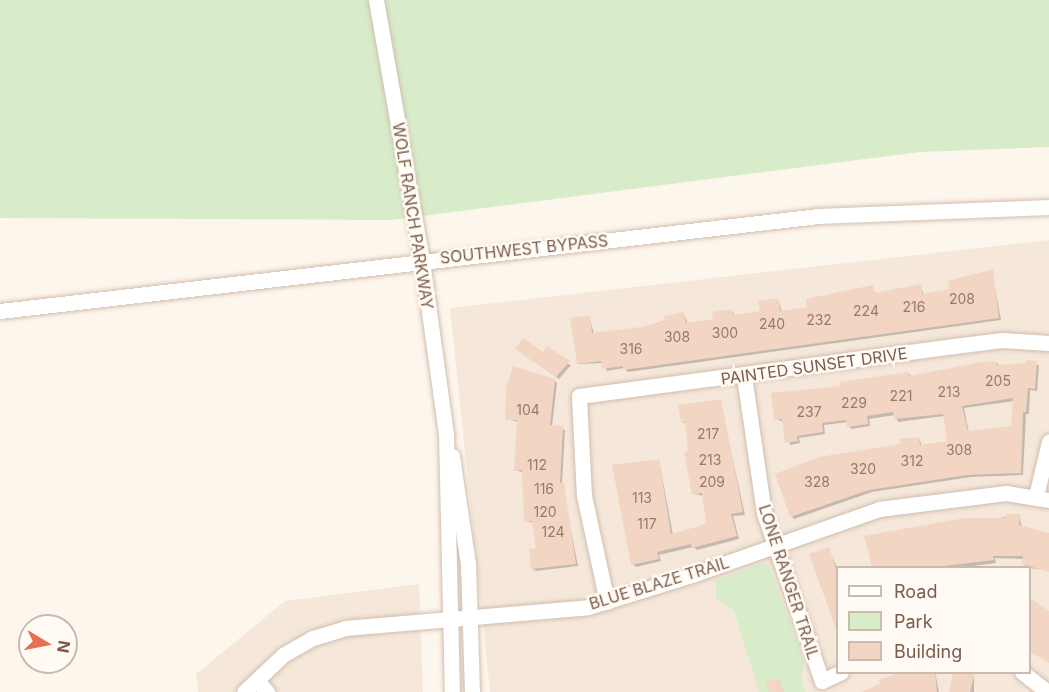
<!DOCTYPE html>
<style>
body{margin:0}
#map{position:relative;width:1049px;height:692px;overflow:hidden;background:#fdf6ec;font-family:Inter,sans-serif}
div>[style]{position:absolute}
.residential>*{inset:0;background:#f5e8da}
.green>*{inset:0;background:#d8ecc9}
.shadow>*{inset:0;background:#0003}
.building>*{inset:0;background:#f3d5c3}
.roads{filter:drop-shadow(0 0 2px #d1beb0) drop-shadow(0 0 2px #d1beb0)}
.minor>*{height:15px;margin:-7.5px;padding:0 7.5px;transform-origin:7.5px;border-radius:7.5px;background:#fff}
span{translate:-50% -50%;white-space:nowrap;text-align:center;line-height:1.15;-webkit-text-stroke:5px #fffaf3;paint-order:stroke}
.number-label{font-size:14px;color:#987a6a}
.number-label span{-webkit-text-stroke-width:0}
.street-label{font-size:16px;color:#7a5c4d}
.legend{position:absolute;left:836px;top:566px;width:195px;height:108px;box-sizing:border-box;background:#fffaf3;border:2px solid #cabbb1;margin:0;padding:8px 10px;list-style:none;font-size:18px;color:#7a5c4d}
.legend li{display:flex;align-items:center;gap:12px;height:30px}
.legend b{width:30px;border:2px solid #cabbb1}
.north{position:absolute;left:18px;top:614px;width:60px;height:60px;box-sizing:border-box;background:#fffaf3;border:2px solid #cabbb1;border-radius:50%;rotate:100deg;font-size:16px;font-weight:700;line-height:24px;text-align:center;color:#7a5c4d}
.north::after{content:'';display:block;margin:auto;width:21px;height:27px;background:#e76f51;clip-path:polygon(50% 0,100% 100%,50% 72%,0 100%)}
</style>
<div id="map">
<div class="residential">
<div style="clip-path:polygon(evenodd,1049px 240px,1049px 692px,490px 692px,450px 308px,1049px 240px,838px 568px,1030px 568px,1030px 672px,838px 672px,838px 568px)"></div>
<div style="clip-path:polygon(419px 584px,423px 692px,198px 692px,196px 674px,285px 601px)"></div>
</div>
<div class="green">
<div style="clip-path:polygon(0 0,1049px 0,1049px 147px,920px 152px,391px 220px,0 218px)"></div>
<div style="clip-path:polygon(763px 563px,769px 566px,804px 659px,801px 680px,805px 692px,759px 692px,734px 611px,716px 599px,716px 580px)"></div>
</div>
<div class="shadow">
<div style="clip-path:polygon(992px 271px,1001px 320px,628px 372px,624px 368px,607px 371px,603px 363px,578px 364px,589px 316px,594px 334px,642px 328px,684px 314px,688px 324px,714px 320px,732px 311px,735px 316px,761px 312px,778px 300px,782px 312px,809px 308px,872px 287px,876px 295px,920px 286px,924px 295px,951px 291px)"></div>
<div style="clip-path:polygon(520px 352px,543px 354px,571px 365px,559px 379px)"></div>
<div style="clip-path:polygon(evenodd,996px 362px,1000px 366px,1039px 365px,1037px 391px,1030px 390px,1029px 414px,1026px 414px,1023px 475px,971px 477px,872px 492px,794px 519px,792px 516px,901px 445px,919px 438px,922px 446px,949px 442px,944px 416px,898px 422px,895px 415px,869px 419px,870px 426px,851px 429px,848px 422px,824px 425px,825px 434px,799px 438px,800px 443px,790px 445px,784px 422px,776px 419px,843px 388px,908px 373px,912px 377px,996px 362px,1015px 401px,1012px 428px,969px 433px,964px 408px,1015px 401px)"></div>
<div style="clip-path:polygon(554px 380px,557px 383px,552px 427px,565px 430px,562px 484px,578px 566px,536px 571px,533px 569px,537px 549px,533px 523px,526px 521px,524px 473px,516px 470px,518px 422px,507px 419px)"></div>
<div style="clip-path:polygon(720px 401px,745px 515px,733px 516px,739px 539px,697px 550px,693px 547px,659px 555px,661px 561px,636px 567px,633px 564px,659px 460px,673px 535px,708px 525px,704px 496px,693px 494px,687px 424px,682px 422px)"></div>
<div style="clip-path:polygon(1019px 515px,1022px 527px,1049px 535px,1049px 571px,1025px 567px,1024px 559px,995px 558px,996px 563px,959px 568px,874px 568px,866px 537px)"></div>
<div style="clip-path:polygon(828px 549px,838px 569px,838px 628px,811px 555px)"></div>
<div style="clip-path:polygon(935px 672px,939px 692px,917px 692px)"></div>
<div style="clip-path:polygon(974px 675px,974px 692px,950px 692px)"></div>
</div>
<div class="building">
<div style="clip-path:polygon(993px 269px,999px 318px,623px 370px,623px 366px,602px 369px,601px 361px,577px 364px,570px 318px,590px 315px,592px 333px,641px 327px,665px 321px,664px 316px,684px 312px,686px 323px,713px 319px,712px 312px,732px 309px,733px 315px,760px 311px,758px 301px,778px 298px,780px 311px,807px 307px,806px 299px,873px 285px,874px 293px,921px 284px,922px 294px,950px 289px,948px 281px)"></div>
<div style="clip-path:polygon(523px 338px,543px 352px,547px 346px,570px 361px,556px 377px,515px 349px)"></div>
<div style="clip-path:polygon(evenodd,1027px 360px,1037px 361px,1035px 389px,1028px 388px,1026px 412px,1023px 412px,1021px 473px,967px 475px,869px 490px,790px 517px,775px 474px,819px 457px,900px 444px,899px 439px,919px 437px,920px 445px,947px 441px,943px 414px,894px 419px,893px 412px,867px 416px,868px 424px,847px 427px,846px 420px,822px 423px,823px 432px,797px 436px,798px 441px,785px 443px,782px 419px,774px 420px,771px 393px,841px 386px,840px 382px,909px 372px,909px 376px,981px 362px,996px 361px,997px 365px,1026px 363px,1027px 360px,1013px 398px,1011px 426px,968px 431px,962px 406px,1013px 398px)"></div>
<div style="clip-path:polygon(513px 366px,555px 379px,550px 425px,563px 426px,560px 483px,564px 483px,576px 564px,531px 569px,529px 549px,536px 548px,532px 521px,524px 522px,522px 470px,514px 471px,517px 420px,505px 420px,506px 388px)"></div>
<div style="clip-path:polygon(721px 399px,743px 512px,731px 514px,737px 536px,692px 548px,691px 544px,657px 552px,659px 559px,631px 565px,612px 465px,659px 459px,671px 534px,706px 524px,702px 493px,692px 495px,684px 452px,688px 451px,685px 422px,681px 422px,678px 405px)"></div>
<div style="clip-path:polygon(1006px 514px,1020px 514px,1019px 525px,1049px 533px,1049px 572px,1021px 564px,1023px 556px,993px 556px,994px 560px,936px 567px,872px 567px,864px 536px,964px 518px,1006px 518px)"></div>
<div style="clip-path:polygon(829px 547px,837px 572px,836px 629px,809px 554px)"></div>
<div style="clip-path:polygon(1029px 597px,1049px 611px,1049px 663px,1029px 651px)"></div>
<div style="clip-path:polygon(901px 672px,935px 672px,937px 692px,861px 692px,880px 684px,879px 680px)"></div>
<div style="clip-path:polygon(953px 672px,975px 672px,970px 692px,949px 692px)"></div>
<div style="clip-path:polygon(779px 678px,784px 692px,769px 692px,766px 683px)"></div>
</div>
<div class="roads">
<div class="minor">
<div style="left:376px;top:0;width:265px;rotate:80deg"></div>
<div style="left:422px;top:261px;width:174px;rotate:82.1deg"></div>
<div style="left:446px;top:433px;width:259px;rotate:88.7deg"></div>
<div style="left:0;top:311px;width:823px;rotate:-6.62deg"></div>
<div style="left:818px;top:216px;width:231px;rotate:-2.2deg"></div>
<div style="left:744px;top:376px;width:138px;rotate:81.7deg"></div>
<div style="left:764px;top:513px;width:178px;rotate:71deg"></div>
<div style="left:822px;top:681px;width:21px;rotate:-25deg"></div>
<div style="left:452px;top:456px;width:109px;rotate:81.6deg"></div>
<div style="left:468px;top:564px;width:128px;rotate:88.2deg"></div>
<div style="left:1036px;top:496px;width:56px;rotate:-76.5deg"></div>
<div style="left:607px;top:602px;width:108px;rotate:-102.2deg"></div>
<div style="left:584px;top:496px;width:100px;rotate:-92.9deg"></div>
<div style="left:579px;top:396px;width:386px;rotate:-7.6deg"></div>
<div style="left:962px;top:345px;width:40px;rotate:-7.1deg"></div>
<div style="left:1002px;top:340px;width:47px;rotate:3.7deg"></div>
<div style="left:1022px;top:672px;width:33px;rotate:38deg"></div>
<div style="left:257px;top:680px;width:16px;rotate:50deg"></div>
<div style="left:244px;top:692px;width:54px;rotate:-43.5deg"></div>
<div style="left:283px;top:655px;width:34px;rotate:-30deg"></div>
<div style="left:313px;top:638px;width:34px;rotate:-17deg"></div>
<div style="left:345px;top:628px;width:244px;rotate:-4.9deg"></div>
<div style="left:588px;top:607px;width:109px;rotate:-17.1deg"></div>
<div style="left:692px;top:575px;width:198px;rotate:-19.4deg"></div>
<div style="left:879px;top:509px;width:128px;rotate:-7.2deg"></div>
<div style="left:1006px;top:493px;width:44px;rotate:9.2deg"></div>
</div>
</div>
<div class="number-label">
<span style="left:962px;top:299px">208</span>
<span style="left:914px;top:307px">216</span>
<span style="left:866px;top:311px">224</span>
<span style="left:819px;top:320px">232</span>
<span style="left:772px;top:324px">240</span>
<span style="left:725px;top:333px">300</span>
<span style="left:677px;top:337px">308</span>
<span style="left:631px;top:349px">316</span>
<span style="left:998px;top:381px">205</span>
<span style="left:949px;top:392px">213</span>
<span style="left:901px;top:396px">221</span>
<span style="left:854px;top:403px">229</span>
<span style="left:528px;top:410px">104</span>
<span style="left:809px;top:412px">237</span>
<span style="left:708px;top:434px">217</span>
<span style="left:959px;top:450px">308</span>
<span style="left:710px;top:460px">213</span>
<span style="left:912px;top:461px">312</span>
<span style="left:537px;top:465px">112</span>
<span style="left:863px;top:469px">320</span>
<span style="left:712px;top:482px">209</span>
<span style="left:817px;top:482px">328</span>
<span style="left:544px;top:489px">116</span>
<span style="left:642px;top:498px">113</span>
<span style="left:545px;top:512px">120</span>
<span style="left:647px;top:524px">117</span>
<span style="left:553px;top:532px">124</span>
</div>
<div class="street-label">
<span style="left:413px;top:216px;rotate:81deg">WOLF RANCH PARKWAY</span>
<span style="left:524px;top:249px;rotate:-6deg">SOUTHWEST BYPASS</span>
<span style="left:814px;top:366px;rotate:-8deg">PAINTED SUNSET DRIVE</span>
<span style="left:789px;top:582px;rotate:72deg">LONE RANGER TRAIL</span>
<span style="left:659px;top:583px;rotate:-17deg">BLUE BLAZE TRAIL</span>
</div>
<ul class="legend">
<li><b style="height:8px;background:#fff"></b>Road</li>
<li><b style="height:16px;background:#d8ecc9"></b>Park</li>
<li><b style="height:16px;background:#f3d5c3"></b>Building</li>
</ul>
<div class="north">N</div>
</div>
